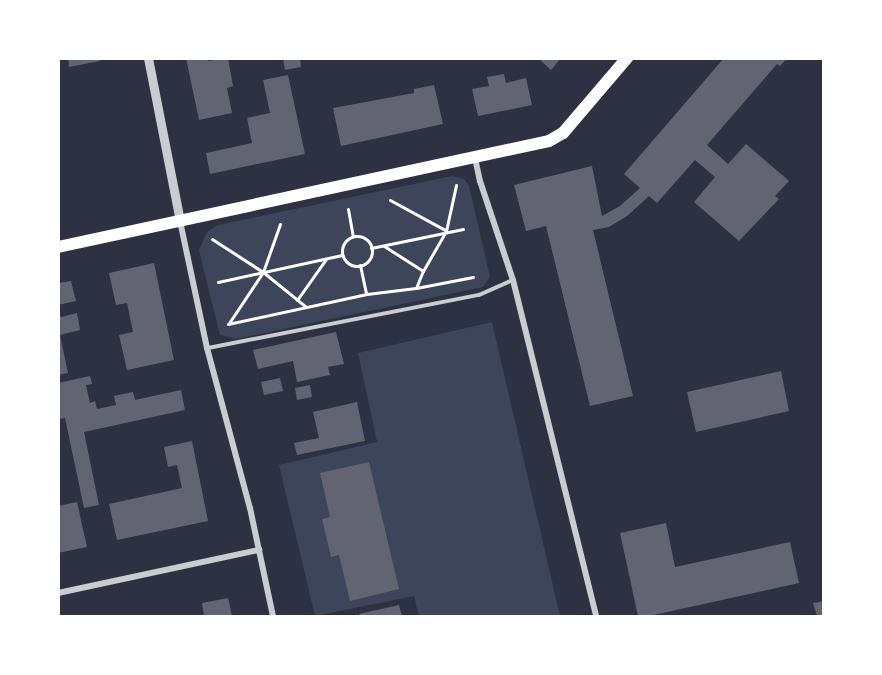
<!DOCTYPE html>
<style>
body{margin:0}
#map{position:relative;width:882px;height:675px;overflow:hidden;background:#2d3142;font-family:Georgia,serif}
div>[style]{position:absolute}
.green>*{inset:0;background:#3c4559}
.building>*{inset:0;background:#626471}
.path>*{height:3px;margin:-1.5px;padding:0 1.5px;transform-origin:1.5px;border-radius:1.5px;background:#fff}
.path>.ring{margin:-1.5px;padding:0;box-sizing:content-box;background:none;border:3px solid #fff;border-radius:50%}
.service>*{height:4px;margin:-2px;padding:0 2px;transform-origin:2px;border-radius:2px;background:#caccd0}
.minor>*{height:6px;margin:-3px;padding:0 3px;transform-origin:3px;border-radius:3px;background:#caccd0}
.tertiary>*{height:9px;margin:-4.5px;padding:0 4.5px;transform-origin:4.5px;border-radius:4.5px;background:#caccd0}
.trunk>*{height:12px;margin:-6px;padding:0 6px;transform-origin:6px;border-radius:6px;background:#fff}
span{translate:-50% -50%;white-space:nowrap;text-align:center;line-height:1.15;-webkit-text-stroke:5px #fff;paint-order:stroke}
.frame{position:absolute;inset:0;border:60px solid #fff;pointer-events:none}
</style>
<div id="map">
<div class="green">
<div style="clip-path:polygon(452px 176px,464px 179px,469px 186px,490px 277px,483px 287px,236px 339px,220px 335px,199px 250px,207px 232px,218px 225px)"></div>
<div style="clip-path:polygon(492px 322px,560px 616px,419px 616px,414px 596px,315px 616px,279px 465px,377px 442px,358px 353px)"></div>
</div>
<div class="building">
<div style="clip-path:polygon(68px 58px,99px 58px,100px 61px,69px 67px)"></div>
<div style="clip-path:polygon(186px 58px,208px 58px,208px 61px,228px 58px,233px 86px,227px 88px,232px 113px,199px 120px)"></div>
<div style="clip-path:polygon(283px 58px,300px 58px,301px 67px,285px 70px)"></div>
<div style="clip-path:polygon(538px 58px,561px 58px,551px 70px)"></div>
<div style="clip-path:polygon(724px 58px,787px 58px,780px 66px,777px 64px,707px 145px,728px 164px,746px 144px,789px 181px,775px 196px,779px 199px,739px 241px,694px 202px,715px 177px,695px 160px,657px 203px,649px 196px,627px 216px,609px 227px,593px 230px,633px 396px,590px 406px,546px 226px,526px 231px,514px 185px,592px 166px,602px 216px,620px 206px,640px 188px,624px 174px)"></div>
<div style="clip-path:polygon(504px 74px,506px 83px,526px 78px,532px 105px,478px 116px,472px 89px,489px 86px,487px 77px)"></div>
<div style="clip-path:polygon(288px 75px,305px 154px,210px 174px,206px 153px,252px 143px,247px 118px,270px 113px,263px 80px)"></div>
<div style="clip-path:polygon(434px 85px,443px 124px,341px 146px,333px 108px,414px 93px,414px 89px)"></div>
<div style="clip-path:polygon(154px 263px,174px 360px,127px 370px,119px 335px,133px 332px,127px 303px,116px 305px,109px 273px)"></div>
<div style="clip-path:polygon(71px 281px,76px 301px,58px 305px,58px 283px)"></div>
<div style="clip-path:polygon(58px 310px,61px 317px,77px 313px,80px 330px,60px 335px,68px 373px,58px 375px)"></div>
<div style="clip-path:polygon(336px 332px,344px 364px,328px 367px,330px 375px,297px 382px,293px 361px,258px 369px,253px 350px)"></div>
<div style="clip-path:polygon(781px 371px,789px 411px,696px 432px,687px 392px)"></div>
<div style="clip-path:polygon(90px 376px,92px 384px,86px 385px,90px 403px,95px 401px,97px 409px,116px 405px,114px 396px,133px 392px,135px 400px,181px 390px,185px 410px,84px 432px,99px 505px,84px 508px,65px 418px,58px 419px,58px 383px)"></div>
<div style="clip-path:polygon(280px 378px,283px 391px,264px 395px,261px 382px)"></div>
<div style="clip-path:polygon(310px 385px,312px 397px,297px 400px,295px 388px)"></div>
<div style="clip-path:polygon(357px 402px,365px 441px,297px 455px,294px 443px,319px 438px,313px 412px)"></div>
<div style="clip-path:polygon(192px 441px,208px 521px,117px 540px,109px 504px,182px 488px,177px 465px,168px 467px,164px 447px)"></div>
<div style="clip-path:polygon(369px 462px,399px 589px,350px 601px,339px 555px,331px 557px,322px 519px,330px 517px,320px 473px)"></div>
<div style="clip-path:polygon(77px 502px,87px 547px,58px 553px,58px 506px)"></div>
<div style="clip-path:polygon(666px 523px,675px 567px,790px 542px,799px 583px,649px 616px,638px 616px,620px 533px)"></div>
<div style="clip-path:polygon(228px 598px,232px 616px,204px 616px,202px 603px)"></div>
<div style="clip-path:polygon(824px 601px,824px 616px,817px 616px,813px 603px)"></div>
<div style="clip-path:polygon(399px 605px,402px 616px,360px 616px,359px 614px)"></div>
</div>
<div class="path">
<div style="left:390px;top:200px;width:63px;rotate:28.6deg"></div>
<div style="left:348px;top:209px;width:27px;rotate:80deg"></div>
<div class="ring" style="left:342px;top:236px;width:27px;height:27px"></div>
<div style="left:212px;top:239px;width:61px;rotate:32.9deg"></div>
<div style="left:263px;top:272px;width:51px;rotate:-70.5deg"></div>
<div style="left:384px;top:246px;width:46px;rotate:32.7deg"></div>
<div style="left:371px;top:248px;width:94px;rotate:-11.7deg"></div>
<div style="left:360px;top:265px;width:29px;rotate:78deg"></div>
<div style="left:218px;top:282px;width:127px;rotate:-12.3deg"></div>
<div style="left:416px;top:288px;width:18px;rotate:-68deg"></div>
<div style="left:423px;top:271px;width:46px;rotate:-60.1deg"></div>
<div style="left:446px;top:231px;width:47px;rotate:-77.7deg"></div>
<div style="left:297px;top:300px;width:50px;rotate:-54.7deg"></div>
<div style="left:229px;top:323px;width:61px;rotate:-56.3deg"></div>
<div style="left:263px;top:272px;width:55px;rotate:39.1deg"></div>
<div style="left:228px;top:324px;width:142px;rotate:-12.2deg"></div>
<div style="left:367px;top:294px;width:49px;rotate:-7deg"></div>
<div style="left:416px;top:288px;width:58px;rotate:-10.9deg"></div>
</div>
<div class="service">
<div style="left:208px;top:348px;width:276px;rotate:-11.1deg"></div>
<div style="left:479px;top:295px;width:37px;rotate:-24deg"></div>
</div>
<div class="minor">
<div style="left:475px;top:158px;width:24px;rotate:78deg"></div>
<div style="left:480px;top:181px;width:104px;rotate:71.6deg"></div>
<div style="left:513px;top:280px;width:346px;rotate:76.1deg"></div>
<div style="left:180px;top:221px;width:130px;rotate:78deg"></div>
<div style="left:207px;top:348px;width:166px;rotate:75deg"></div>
<div style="left:250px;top:508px;width:110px;rotate:78deg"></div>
<div style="left:58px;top:593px;width:206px;rotate:-12.1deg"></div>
</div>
<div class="tertiary">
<div style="left:148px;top:58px;width:166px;rotate:78.9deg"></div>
</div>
<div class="trunk">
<div style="left:58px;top:247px;width:502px;rotate:-12.18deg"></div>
<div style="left:549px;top:141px;width:16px;rotate:-30deg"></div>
<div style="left:563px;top:133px;width:99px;rotate:-49.5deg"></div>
</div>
<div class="frame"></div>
</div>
